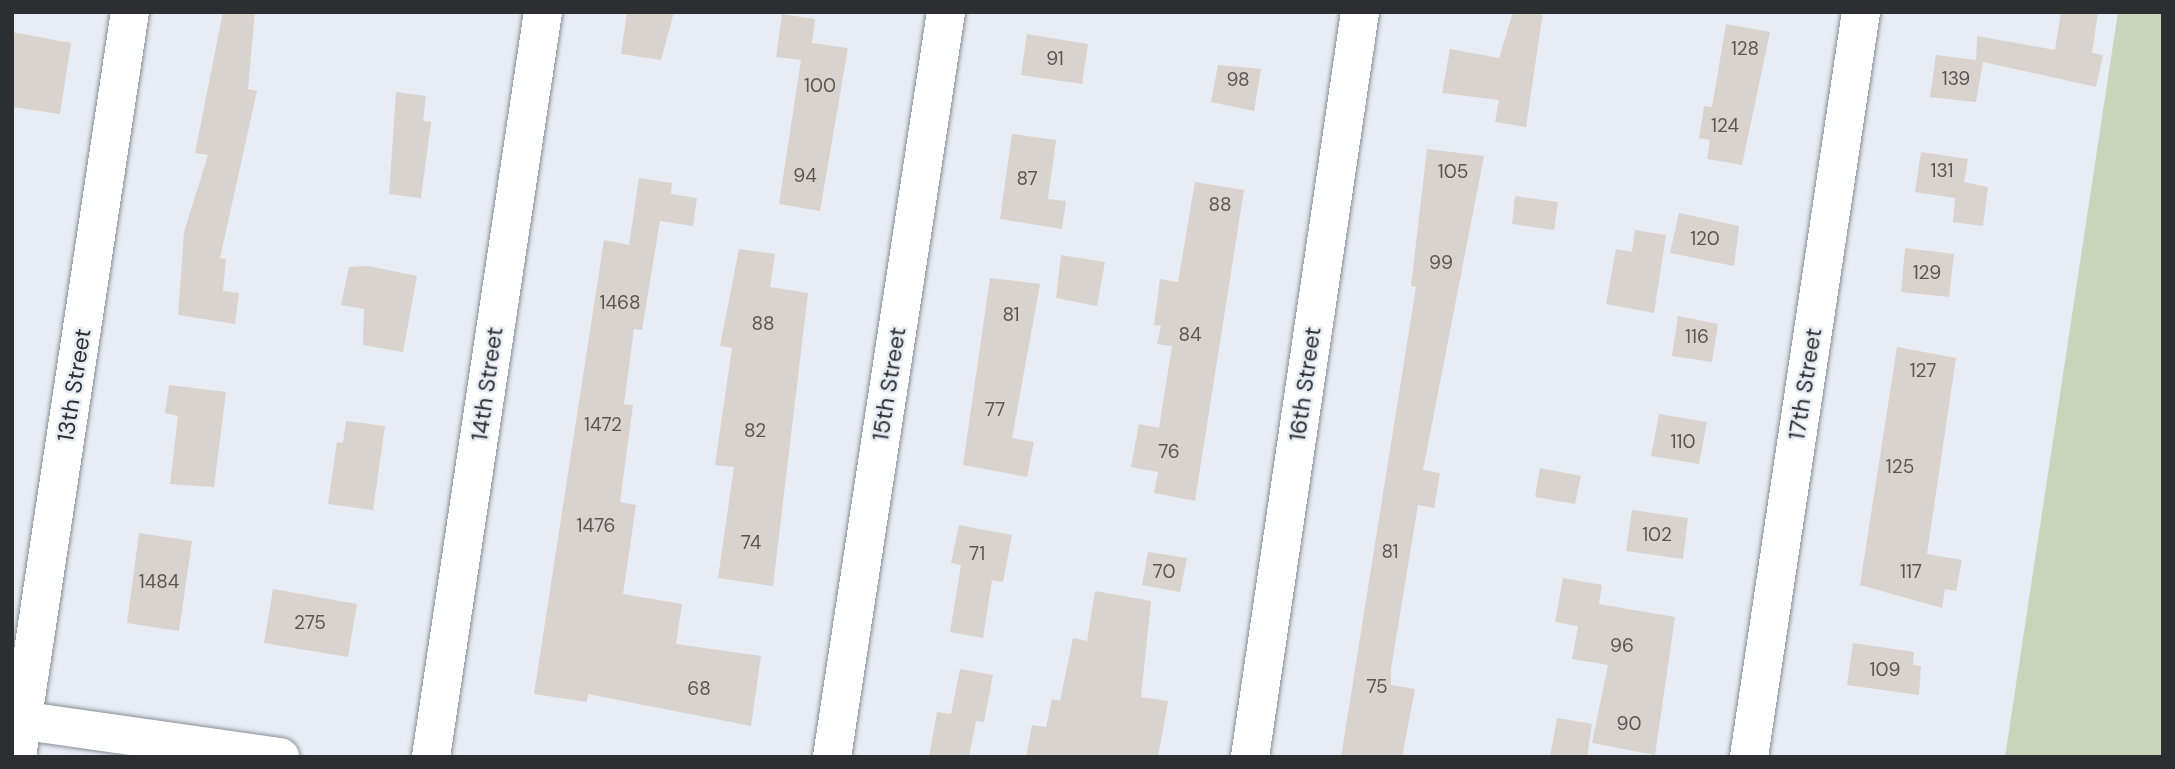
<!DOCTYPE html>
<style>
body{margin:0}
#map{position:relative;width:2175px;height:769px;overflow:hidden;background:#e8edf5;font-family:"DM Sans",sans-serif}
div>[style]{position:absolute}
.green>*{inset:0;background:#cad4ba}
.building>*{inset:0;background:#dad2cd}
.roads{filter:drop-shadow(0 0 2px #898e95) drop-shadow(0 0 2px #898e95)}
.street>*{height:38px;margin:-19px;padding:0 19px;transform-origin:19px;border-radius:19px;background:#fff}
span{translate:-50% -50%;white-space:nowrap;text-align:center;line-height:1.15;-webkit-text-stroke:5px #e8edf5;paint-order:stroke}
.number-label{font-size:19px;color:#585758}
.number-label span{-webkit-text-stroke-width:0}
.street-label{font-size:23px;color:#2c2e31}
.frame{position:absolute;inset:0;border:14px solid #2c2e31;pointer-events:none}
</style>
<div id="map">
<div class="green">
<div style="clip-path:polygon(2118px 12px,2163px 12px,2163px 757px,2005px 757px)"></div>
</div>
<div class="building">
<div style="clip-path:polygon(223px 12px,255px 12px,248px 89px,257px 91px,220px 258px,226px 259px,223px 291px,239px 293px,235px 324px,178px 315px,184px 232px,208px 155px,195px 153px)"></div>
<div style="clip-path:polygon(627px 12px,674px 12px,661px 60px,621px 54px)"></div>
<div style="clip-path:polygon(1513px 12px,1543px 12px,1526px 127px,1495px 122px,1499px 100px,1442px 93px,1450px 49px,1499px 58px)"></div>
<div style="clip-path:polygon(2061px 12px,2098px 12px,2092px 53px,2103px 55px,2096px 87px,1983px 62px,1976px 102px,1930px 97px,1936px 55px,1976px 60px,1977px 36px,2055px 50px)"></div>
<div style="clip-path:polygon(782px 14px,815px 19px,812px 43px,848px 48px,820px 211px,779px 204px,801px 60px,776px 57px)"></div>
<div style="clip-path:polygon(1726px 24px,1770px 32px,1742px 165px,1707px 159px,1710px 140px,1699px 138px,1704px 106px,1712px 107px)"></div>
<div style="clip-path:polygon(12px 32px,71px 43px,60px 114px,12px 107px)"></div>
<div style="clip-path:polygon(1027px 34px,1088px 44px,1082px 84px,1021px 75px)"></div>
<div style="clip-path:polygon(1218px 65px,1261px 69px,1254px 111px,1211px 102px)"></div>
<div style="clip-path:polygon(396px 92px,426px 96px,423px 121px,431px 122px,421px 198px,389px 194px)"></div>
<div style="clip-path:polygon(1012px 134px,1056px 140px,1048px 199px,1066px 201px,1062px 229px,1000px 219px)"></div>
<div style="clip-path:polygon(1427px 149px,1484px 156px,1423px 470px,1440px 473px,1434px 508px,1418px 505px,1391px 669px,1391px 685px,1415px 689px,1402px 757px,1341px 757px,1416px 287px,1411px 286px)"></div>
<div style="clip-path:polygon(1921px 152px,1968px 159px,1964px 182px,1988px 187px,1983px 226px,1953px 222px,1955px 198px,1915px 192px)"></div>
<div style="clip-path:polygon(639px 178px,672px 183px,671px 194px,697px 198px,693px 226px,660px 221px,642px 330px,634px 329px,624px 404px,633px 405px,620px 502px,636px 505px,623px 594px,682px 604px,676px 644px,761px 656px,751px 726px,588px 694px,587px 702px,534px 694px,604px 240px,629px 245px)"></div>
<div style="clip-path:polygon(1195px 182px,1244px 190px,1195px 501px,1154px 493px,1158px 472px,1131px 467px,1139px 424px,1159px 428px,1172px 346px,1157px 344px,1161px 326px,1154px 325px,1160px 279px,1178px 282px)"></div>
<div style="clip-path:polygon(1515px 196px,1558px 202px,1554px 230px,1512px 224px)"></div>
<div style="clip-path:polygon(1679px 213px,1739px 226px,1734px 266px,1670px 253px)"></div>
<div style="clip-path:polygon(1635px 230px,1666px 235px,1654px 313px,1606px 304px,1616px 249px,1632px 252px)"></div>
<div style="clip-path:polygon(1905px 248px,1954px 254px,1949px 297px,1901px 292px)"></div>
<div style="clip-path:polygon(739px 249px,775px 254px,770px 287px,808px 293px,773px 586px,718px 578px,734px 467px,715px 465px,732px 348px,720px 346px)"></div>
<div style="clip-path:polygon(1061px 255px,1105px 262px,1097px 306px,1056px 298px)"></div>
<div style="clip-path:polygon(368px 266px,417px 276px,403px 352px,363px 345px,364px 309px,341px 305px,349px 267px)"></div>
<div style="clip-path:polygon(990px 278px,1040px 284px,1012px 438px,1034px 442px,1027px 477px,963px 465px)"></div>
<div style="clip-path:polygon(1678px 316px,1718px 324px,1712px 362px,1672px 356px)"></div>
<div style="clip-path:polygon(1897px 347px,1956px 358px,1927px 554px,1962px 560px,1956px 591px,1945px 589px,1942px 608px,1860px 585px)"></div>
<div style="clip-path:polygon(169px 385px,226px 392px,214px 487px,170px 484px,178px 416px,165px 413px)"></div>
<div style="clip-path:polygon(1659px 414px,1707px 422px,1699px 464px,1651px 456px)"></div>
<div style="clip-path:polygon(346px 421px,385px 426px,373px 510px,328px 504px,337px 442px,343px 443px)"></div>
<div style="clip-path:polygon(1540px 468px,1581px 476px,1575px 504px,1535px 497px)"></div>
<div style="clip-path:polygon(1632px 510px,1688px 518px,1683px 559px,1626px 551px)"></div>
<div style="clip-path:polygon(959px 525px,1012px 535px,1003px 582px,992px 580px,983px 638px,950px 632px,961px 565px,951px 563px)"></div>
<div style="clip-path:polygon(139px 533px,192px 541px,179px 631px,127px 623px)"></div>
<div style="clip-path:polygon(1148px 552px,1187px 558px,1180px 592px,1142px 585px)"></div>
<div style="clip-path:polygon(1563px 578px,1602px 585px,1599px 604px,1675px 617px,1655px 755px,1592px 743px,1608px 665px,1572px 659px,1578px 626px,1555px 622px)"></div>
<div style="clip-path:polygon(273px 589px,357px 604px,348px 657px,264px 643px)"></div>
<div style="clip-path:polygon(1095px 591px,1151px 601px,1141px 697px,1168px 701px,1158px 757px,1026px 757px,1032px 725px,1046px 727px,1052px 699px,1060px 701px,1073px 638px,1087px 641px)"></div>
<div style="clip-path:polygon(1853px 643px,1914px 652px,1913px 665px,1921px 666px,1919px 695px,1847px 685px)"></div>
<div style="clip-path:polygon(960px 669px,993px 675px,984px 722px,976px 721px,969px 757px,929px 757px,937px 712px,951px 714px)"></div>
<div style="clip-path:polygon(1557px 718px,1592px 724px,1587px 757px,1550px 757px)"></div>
</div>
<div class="roads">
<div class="street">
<div style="left:12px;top:719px;width:271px;rotate:8.1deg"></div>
<div style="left:17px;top:757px;width:754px;rotate:-81.38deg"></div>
<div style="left:431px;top:757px;width:753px;rotate:-81.45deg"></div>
<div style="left:832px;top:757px;width:754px;rotate:-81.3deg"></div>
<div style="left:1250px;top:757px;width:753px;rotate:-81.6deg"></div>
<div style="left:1749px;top:757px;width:753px;rotate:-81.45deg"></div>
</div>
</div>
<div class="number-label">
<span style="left:1745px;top:49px">128</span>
<span style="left:1055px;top:59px">91</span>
<span style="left:1956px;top:79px">139</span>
<span style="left:1238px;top:80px">98</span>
<span style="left:820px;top:86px">100</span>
<span style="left:1725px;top:126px">124</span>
<span style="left:1942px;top:171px">131</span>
<span style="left:1453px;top:172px">105</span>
<span style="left:805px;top:176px">94</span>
<span style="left:1027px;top:179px">87</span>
<span style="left:1220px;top:205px">88</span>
<span style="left:1705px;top:239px">120</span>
<span style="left:1441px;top:263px">99</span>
<span style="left:1927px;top:273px">129</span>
<span style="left:620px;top:303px">1468</span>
<span style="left:1011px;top:315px">81</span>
<span style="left:763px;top:324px">88</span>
<span style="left:1190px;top:335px">84</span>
<span style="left:1697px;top:337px">116</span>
<span style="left:1923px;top:371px">127</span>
<span style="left:995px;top:410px">77</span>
<span style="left:603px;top:425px">1472</span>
<span style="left:755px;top:431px">82</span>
<span style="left:1683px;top:442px">110</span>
<span style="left:1169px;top:452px">76</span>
<span style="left:1900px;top:467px">125</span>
<span style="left:596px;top:526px">1476</span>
<span style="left:1657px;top:535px">102</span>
<span style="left:751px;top:543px">74</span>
<span style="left:1390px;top:552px">81</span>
<span style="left:977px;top:554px">71</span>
<span style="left:1164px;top:572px">70</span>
<span style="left:1911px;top:572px">117</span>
<span style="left:159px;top:582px">1484</span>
<span style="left:310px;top:623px">275</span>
<span style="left:1622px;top:646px">96</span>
<span style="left:1885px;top:670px">109</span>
<span style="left:1377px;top:687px">75</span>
<span style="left:699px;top:689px">68</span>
<span style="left:1629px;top:724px">90</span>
</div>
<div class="street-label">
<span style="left:487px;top:384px;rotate:-82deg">14th Street</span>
<span style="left:889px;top:384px;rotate:-81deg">15th Street</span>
<span style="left:1305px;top:384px;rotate:-82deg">16th Street</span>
<span style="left:1805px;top:384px;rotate:-81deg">17th Street</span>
<span style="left:74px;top:385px;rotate:-81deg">13th Street</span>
</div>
<div class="frame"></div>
</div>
